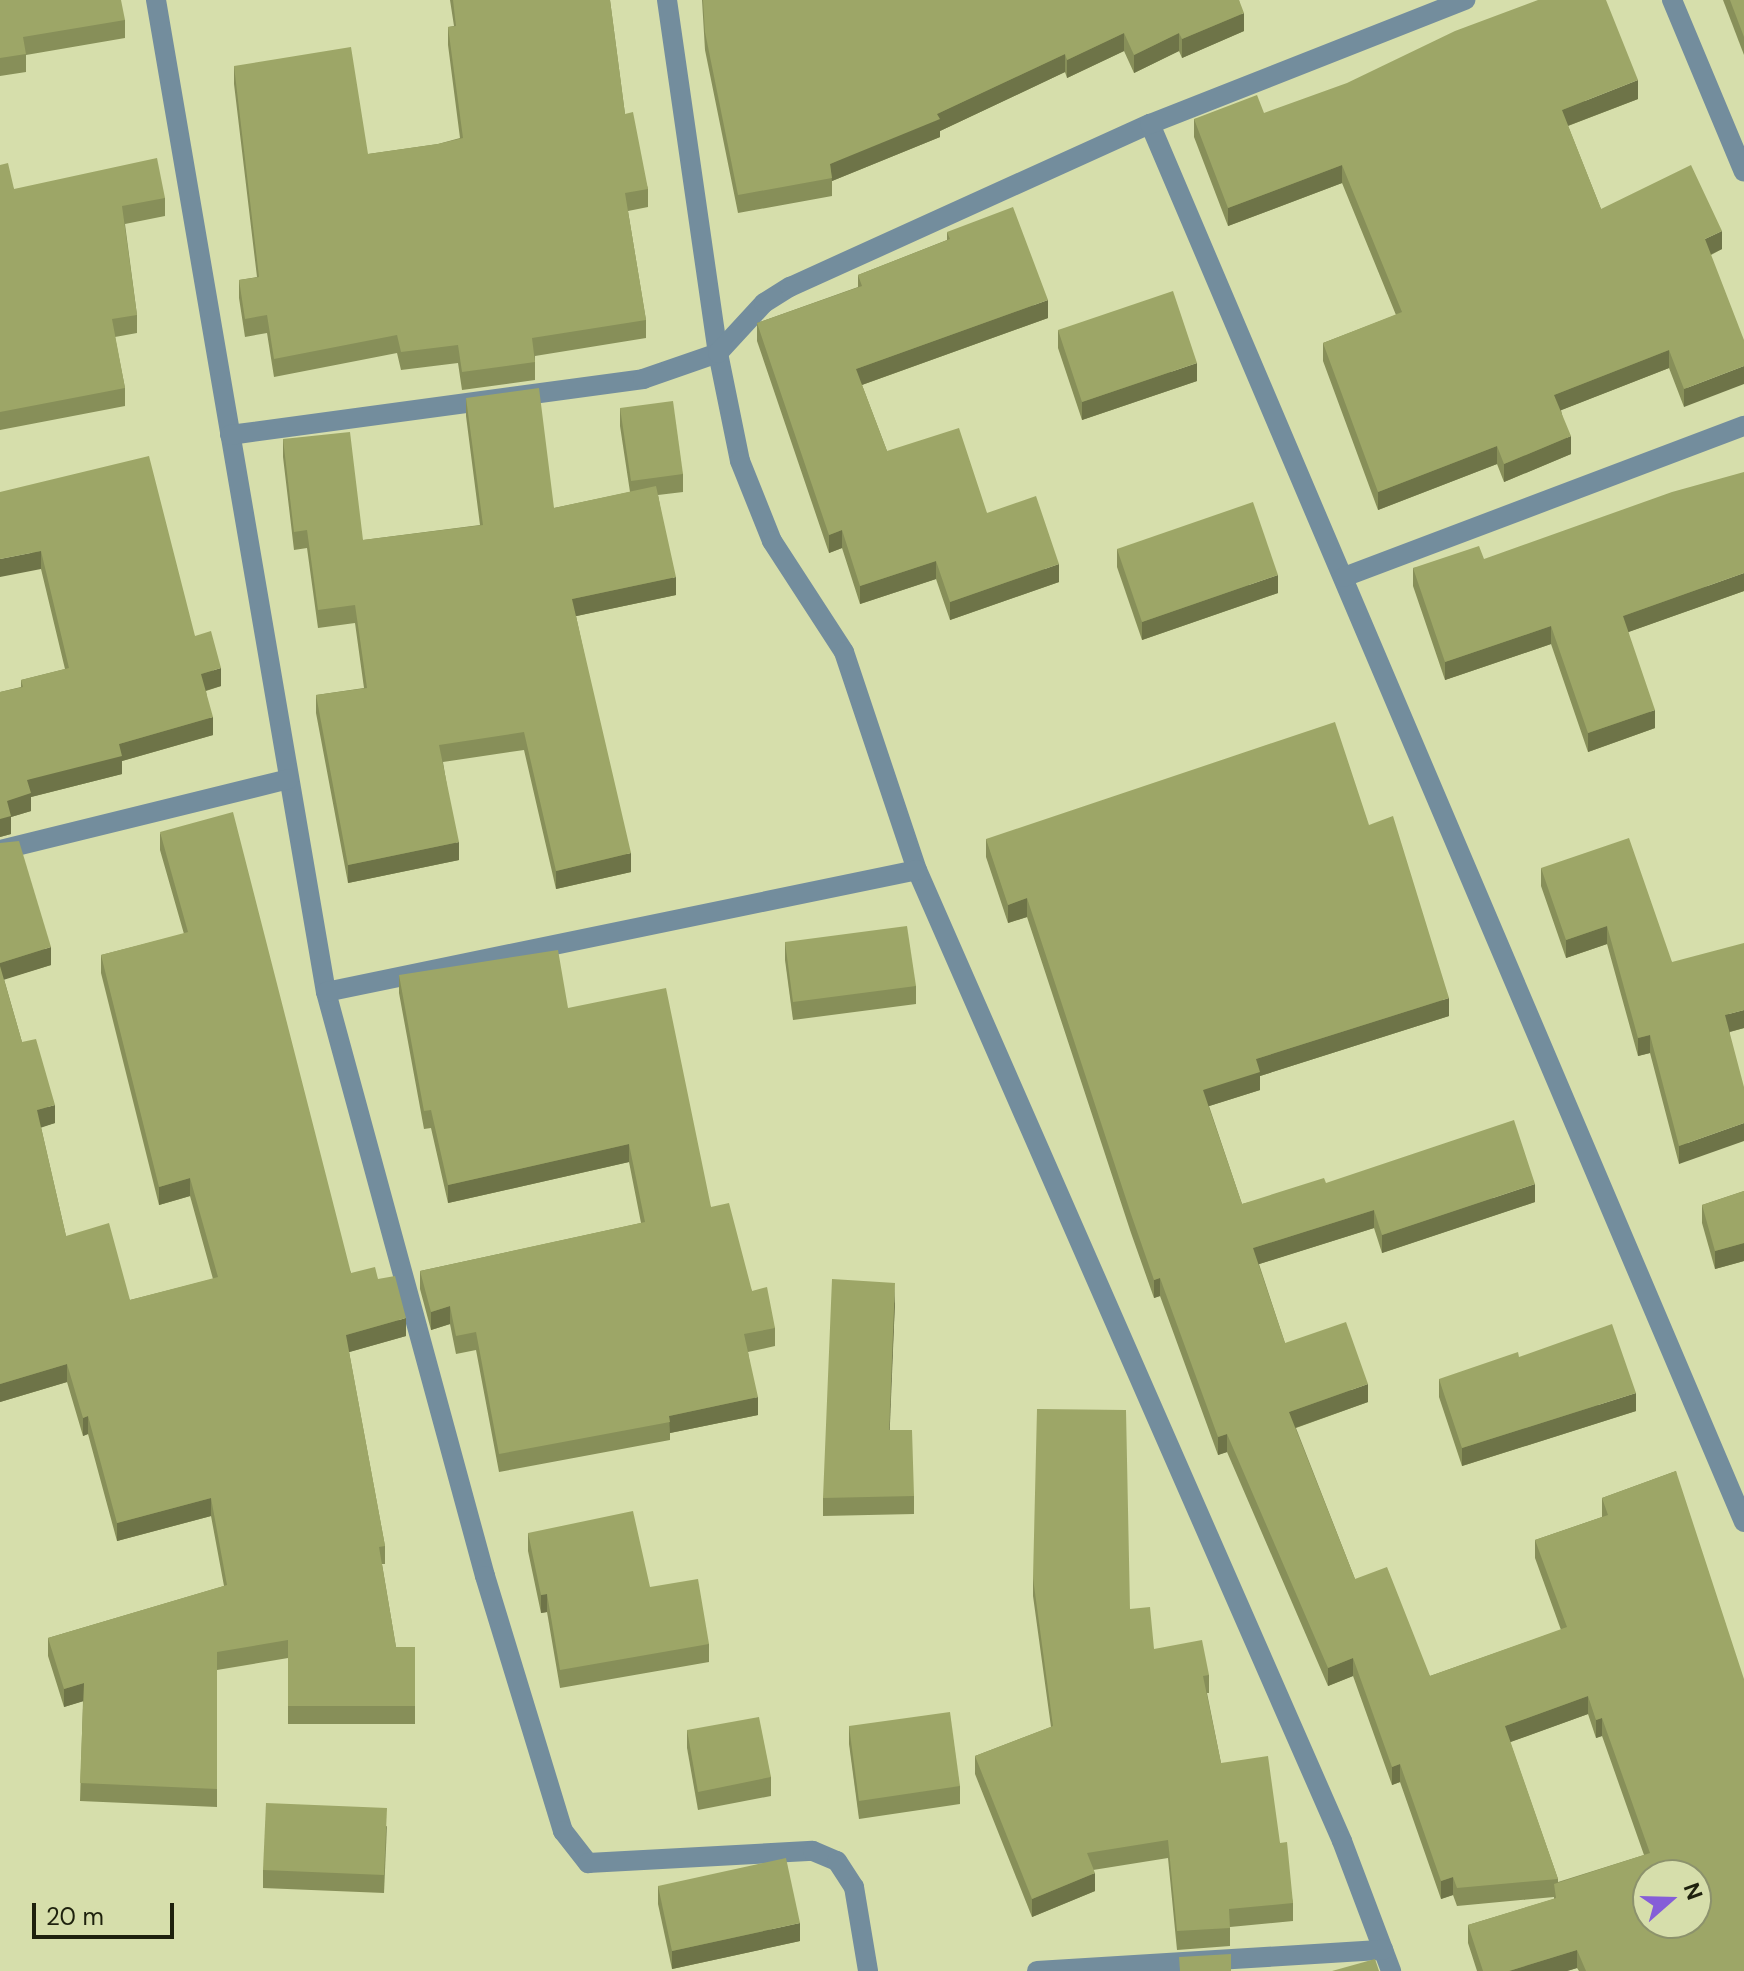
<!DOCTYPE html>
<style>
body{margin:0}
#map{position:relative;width:1744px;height:1971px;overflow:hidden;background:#d6deab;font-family:"DM Sans",sans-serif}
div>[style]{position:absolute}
.minor>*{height:20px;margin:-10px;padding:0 10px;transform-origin:10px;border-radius:10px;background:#738d9d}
.wall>*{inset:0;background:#878f59}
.shaded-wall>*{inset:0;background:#6e7448}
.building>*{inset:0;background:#9da667}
span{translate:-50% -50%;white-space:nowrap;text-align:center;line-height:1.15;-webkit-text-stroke:8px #d6deab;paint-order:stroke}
.north{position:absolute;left:1632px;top:1859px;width:80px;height:80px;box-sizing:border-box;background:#d6deab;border:2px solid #8c926c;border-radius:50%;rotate:70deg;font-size:22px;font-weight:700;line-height:32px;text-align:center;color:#1e210d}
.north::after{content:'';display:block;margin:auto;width:28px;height:36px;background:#855ed8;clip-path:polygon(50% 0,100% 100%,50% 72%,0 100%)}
.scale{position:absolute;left:32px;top:1903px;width:142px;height:36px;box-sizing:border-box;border:4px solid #1e210d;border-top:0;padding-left:10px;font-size:24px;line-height:28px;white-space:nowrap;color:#1e210d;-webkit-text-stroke:6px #d6deab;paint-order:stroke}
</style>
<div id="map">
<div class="minor">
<div style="left:156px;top:0;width:1006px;rotate:80.28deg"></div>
<div style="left:326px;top:992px;width:605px;rotate:74.77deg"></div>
<div style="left:485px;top:1576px;width:267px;rotate:73deg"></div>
<div style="left:563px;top:1831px;width:41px;rotate:52deg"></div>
<div style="left:588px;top:1863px;width:225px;rotate:-3.1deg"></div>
<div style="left:813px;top:1851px;width:26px;rotate:23deg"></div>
<div style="left:837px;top:1861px;width:31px;rotate:57deg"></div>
<div style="left:854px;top:1887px;width:85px;rotate:80.5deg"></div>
<div style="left:667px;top:0;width:357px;rotate:81.8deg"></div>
<div style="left:718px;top:353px;width:110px;rotate:78.5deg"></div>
<div style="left:740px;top:461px;width:86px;rotate:68.2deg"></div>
<div style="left:772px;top:541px;width:132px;rotate:57deg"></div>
<div style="left:844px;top:652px;width:230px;rotate:71.5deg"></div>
<div style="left:917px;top:870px;width:1060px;rotate:66.36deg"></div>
<div style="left:1342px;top:1841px;width:139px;rotate:69.3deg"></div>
<div style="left:1672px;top:0;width:186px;rotate:67.3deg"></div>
<div style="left:1150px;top:124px;width:1519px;rotate:66.98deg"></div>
<div style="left:230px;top:435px;width:417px;rotate:-7.7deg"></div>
<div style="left:643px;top:379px;width:79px;rotate:-19.1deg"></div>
<div style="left:718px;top:353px;width:68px;rotate:-47.4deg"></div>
<div style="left:764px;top:303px;width:31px;rotate:-32deg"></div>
<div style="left:790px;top:287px;width:395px;rotate:-24.4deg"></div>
<div style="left:1150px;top:124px;width:339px;rotate:-21.5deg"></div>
<div style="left:1344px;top:577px;width:428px;rotate:-20.7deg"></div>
<div style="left:0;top:850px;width:297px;rotate:-13.8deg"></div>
<div style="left:326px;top:992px;width:603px;rotate:-11.66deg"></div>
<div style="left:1037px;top:1971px;width:347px;rotate:-3.5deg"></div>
</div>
<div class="wall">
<div style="clip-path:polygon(0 0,125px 20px,125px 38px,26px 55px,26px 72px,0 76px)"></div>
<div style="clip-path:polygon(450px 0,610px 0,625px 114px,648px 189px,648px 207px,628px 211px,646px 320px,646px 338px,535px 356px,535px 380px,462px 390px,458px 363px,401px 370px,397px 353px,274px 377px,267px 333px,245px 337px,239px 298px,239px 280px,257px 277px,234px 84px,234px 66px,368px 154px,438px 144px,460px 138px,448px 45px,448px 27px,454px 26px)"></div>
<div style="clip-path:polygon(702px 0,1239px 0,1244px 31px,1182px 58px,1179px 51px,1134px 73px,1124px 51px,1067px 78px,1065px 72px,940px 131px,940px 137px,832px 181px,832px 196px,738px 213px,705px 50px)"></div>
<div style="clip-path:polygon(1723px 0,1744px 0,1744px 55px)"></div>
<div style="clip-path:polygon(1638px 99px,1568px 126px,1601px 209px,1722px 249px,1711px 255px,1684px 407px,1669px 368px,1561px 410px,1571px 454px,1504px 482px,1497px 464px,1378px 510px,1323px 361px,1323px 343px,1396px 315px,1342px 183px,1228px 226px,1194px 137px,1194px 119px,1264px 113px)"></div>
<div style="clip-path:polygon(0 165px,14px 189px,165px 198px,165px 216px,125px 224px,137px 315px,137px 333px,115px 337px,125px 388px,125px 406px,0 430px)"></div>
<div style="clip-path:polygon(947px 232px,1048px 318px,862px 385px,887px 451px,987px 513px,1059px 582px,950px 620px,936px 579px,860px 604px,842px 548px,829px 553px,757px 341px,757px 323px,858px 287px,858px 275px,947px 240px)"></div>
<div style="clip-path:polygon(1058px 330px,1197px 381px,1082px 420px,1058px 348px)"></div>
<div style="clip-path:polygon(466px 398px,554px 508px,630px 492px,620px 426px,620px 408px,683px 474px,683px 492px,658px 495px,676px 595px,576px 616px,631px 872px,556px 889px,524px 750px,443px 762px,459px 860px,348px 883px,316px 713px,316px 695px,364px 688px,355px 623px,318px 628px,307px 548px,294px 550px,283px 457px,283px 439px,363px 540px,480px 525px,466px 416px)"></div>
<div style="clip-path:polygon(0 492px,195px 636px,221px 686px,206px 691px,213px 735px,122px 761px,122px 774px,31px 797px,31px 811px,11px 817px,11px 834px,0 837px,0 692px,21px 687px,21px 680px,65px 669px,41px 569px)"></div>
<div style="clip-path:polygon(1117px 549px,1278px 593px,1142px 640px,1117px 567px)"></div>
<div style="clip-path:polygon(1484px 559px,1744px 591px,1628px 632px,1655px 728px,1588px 752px,1551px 644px,1445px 680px,1413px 586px,1413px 568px)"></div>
<div style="clip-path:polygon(evenodd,1369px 825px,1449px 1016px,1260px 1076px,1260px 1090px,1209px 1106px,1242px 1204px,1326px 1183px,1535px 1202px,1382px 1253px,1374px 1228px,1259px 1264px,1285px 1343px,1368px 1402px,1296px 1428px,1355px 1579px,1430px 1676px,1561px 1630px,1535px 1558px,1535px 1540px,1602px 1517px,1602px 1498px,1676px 1471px,1744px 1971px,1579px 1971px,1577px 1968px,1567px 1971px,1477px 1971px,1468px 1943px,1468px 1925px,1554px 1899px,1554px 1897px,1457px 1906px,1453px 1895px,1441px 1899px,1400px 1782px,1392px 1785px,1353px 1676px,1328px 1686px,1227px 1452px,1218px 1455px,1160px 1296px,1154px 1298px,1131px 1233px,1027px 917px,1008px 923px,986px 857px,986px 839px,1369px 825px,1588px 1714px,1596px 1738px,1602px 1736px,1644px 1855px,1558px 1882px,1558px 1879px,1510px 1742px,1588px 1714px)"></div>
<div style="clip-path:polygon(160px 832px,351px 1273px,378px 1279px,406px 1336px,349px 1352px,385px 1546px,385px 1564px,382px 1564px,396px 1647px,415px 1647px,415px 1724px,288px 1724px,288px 1658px,217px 1670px,217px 1807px,80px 1801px,83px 1701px,64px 1707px,48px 1656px,48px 1638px,224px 1586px,211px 1516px,117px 1541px,88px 1434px,83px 1436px,67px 1382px,0 1402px,0 843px,51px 965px,4px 979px,22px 1042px,55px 1123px,41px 1127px,66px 1236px,130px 1300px,213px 1279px,190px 1196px,159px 1205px,101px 973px,101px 955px,184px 934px,160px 850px)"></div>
<div style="clip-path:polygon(1541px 868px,1672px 962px,1744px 1028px,1730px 1032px,1679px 1164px,1650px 1053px,1638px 1056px,1607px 944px,1566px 958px,1541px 886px)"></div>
<div style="clip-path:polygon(785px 942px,916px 986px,916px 1004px,793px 1020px,785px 960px)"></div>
<div style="clip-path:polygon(399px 975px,568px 1008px,711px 1207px,752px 1291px,775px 1328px,775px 1346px,748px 1352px,758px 1415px,670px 1433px,670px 1440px,499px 1472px,476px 1350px,456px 1354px,450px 1324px,431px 1330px,420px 1289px,420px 1271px,641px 1223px,629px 1162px,448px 1203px,431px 1128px,424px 1129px,399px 993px)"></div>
<div style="clip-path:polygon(1744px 1191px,1744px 1261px,1715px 1269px,1702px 1223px,1702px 1205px)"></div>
<div style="clip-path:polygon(895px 1301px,889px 1430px,914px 1496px,914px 1514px,823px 1516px,823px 1498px)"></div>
<div style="clip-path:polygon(1439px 1379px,1636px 1411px,1462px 1466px,1439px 1397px)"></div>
<div style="clip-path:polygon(528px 1533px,650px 1587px,709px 1644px,709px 1662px,560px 1688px,547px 1612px,541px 1613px,528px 1551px)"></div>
<div style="clip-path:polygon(1033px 1578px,1130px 1609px,1154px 1649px,1209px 1675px,1209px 1693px,1207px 1693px,1221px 1763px,1280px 1843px,1293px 1903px,1293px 1921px,1230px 1927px,1230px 1946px,1177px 1950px,1168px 1858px,1093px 1870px,1095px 1891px,1032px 1917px,975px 1774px,975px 1756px,1051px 1727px,1033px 1596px)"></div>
<div style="clip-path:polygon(849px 1726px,960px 1786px,960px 1804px,859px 1819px,849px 1744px)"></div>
<div style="clip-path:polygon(687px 1730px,771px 1777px,771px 1796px,698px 1810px,687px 1748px)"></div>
<div style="clip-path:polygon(387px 1826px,384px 1893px,263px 1888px,263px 1870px)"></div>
<div style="clip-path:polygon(658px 1886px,800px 1941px,672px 1969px,658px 1904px)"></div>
</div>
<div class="shaded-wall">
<div style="clip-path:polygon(1244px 13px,1244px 31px,1182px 58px,1182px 39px)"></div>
<div style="clip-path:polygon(1124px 33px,1124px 51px,1067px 78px,1067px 60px)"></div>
<div style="clip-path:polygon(1179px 33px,1179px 51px,1134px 73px,1134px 55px)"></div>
<div style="clip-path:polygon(1065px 54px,1065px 72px,940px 131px,940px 137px,832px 181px,830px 164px)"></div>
<div style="clip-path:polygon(1638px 80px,1638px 99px,1562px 128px,1562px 110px)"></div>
<div style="clip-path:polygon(1342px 165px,1342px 183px,1228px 226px,1228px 208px)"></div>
<div style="clip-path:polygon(1722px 231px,1722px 249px,1705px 257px,1705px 239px)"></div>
<div style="clip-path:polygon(1048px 300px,1048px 318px,856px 387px,856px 369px)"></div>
<div style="clip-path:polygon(1669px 350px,1669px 368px,1554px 413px,1554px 395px)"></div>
<div style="clip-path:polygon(1197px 363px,1197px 381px,1082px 420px,1082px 402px)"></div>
<div style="clip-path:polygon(1744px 366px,1744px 384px,1684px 407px,1684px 389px)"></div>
<div style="clip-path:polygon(1571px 436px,1571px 454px,1504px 482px,1504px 464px)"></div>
<div style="clip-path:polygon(1497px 446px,1497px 464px,1378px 510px,1378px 492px)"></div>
<div style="clip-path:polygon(842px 530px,842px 548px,829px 553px,829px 535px)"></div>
<div style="clip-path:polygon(41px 551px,41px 569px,0 577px,0 559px)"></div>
<div style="clip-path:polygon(936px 561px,936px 579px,860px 604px,860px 586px)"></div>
<div style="clip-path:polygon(1059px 564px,1059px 582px,950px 620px,950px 602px)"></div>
<div style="clip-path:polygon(1744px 573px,1744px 591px,1623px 634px,1623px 616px)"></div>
<div style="clip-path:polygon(1278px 575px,1278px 593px,1142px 640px,1142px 622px)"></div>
<div style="clip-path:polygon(676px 577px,676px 595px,572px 617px,572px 599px)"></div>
<div style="clip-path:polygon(1551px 626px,1551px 644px,1445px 680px,1445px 662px)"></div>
<div style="clip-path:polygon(221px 668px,221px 686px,201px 692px,201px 674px)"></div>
<div style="clip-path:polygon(1655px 710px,1655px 728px,1588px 752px,1588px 733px)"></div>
<div style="clip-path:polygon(213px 717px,213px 735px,122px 761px,122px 774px,31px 797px,31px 811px,11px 817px,11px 834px,0 837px,0 819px,7px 801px,27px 780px,119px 744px)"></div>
<div style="clip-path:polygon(459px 842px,459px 860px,348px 883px,348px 865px)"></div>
<div style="clip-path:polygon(631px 853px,631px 872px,556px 889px,556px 871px)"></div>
<div style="clip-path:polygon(1027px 898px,1027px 917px,1008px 923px,1008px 905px)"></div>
<div style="clip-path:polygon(1607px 926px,1607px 944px,1566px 958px,1566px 940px)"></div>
<div style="clip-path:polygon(51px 947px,51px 965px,0 981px,0 963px)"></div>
<div style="clip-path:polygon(1449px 998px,1449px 1016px,1260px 1076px,1260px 1090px,1203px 1108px,1203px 1090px,1256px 1059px)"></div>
<div style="clip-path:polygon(1744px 1010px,1744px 1028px,1725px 1033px,1725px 1015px)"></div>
<div style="clip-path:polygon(1650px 1035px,1650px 1053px,1638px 1056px,1638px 1038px)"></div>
<div style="clip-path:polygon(55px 1105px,55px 1123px,37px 1129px,37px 1110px)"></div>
<div style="clip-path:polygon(1744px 1123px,1744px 1141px,1679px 1164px,1679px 1146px)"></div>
<div style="clip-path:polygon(629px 1144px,629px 1162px,448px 1203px,448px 1185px)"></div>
<div style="clip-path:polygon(190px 1178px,190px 1196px,159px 1205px,159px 1187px)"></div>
<div style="clip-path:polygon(1535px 1184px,1535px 1202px,1382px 1253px,1382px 1235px)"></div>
<div style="clip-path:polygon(1374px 1210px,1374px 1228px,1253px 1266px,1253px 1248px)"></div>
<div style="clip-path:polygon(1744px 1243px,1744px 1261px,1715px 1269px,1715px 1251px)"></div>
<div style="clip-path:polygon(1160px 1278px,1160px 1296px,1154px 1298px,1154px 1280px)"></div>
<div style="clip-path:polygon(895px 1283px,895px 1301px,889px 1448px,889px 1430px)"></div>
<div style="clip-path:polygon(450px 1306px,450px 1324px,431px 1330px,431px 1312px)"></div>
<div style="clip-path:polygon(406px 1318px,406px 1336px,346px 1353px,346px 1335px)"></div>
<div style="clip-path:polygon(67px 1364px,67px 1382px,0 1402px,0 1384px)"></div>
<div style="clip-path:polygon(1368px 1384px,1368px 1402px,1289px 1430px,1289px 1412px)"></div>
<div style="clip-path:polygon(1636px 1393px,1636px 1411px,1462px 1466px,1462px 1448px)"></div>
<div style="clip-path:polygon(758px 1397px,758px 1415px,670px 1433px,669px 1416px)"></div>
<div style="clip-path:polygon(88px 1416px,88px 1434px,83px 1436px,83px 1418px)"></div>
<div style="clip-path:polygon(1227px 1434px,1227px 1452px,1218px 1455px,1218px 1437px)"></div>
<div style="clip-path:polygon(211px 1498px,211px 1516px,117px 1541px,117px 1523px)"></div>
<div style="clip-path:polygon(547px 1594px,547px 1612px,541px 1613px,541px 1595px)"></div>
<div style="clip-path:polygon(1353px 1658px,1353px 1676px,1328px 1686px,1328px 1668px)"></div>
<div style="clip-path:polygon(84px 1683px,84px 1701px,64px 1707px,64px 1689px)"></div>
<div style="clip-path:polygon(1588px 1696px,1588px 1714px,1505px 1744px,1505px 1726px)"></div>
<div style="clip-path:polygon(1602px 1718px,1602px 1736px,1596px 1738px,1596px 1720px)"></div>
<div style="clip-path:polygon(1400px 1764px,1400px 1782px,1392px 1785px,1392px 1767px)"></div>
<div style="clip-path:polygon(1095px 1873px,1095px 1891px,1032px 1917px,1032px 1899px)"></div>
<div style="clip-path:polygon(1453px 1877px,1453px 1895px,1441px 1899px,1441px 1881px)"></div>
<div style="clip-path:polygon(800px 1923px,800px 1941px,672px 1969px,672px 1951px)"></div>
<div style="clip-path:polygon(1577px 1950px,1577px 1968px,1567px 1971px,1509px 1971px)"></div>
</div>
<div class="building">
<div style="clip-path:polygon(0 0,121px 0,125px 20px,23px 37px,26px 54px,0 58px)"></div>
<div style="clip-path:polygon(453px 0,610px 0,625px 114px,633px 112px,648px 189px,625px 193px,646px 320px,532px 338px,535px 362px,462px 372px,458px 345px,401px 352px,397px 335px,274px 359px,267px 315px,245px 319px,239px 280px,259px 277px,234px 66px,351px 47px,368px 154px,438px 144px,463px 138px,448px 27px,456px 26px)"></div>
<div style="clip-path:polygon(703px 0,1239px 0,1244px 13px,1182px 39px,1179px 33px,1134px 55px,1124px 33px,1067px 60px,1065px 54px,937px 114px,940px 119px,830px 164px,832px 178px,738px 195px,705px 32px)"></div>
<div style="clip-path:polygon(1538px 0,1606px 0,1638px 80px,1562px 110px,1601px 209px,1691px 165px,1722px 231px,1705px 239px,1744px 340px,1744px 366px,1684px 389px,1669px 350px,1554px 395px,1571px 436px,1504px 464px,1497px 446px,1378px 492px,1323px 343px,1402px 312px,1342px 165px,1228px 208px,1194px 119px,1257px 95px,1264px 113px,1347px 83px,1455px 31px)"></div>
<div style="clip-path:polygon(1730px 0,1744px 0,1744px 37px)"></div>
<div style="clip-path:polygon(157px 158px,165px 198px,122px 206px,137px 315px,112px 319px,125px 388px,0 412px,0 165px,8px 163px,14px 189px)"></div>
<div style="clip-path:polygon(1013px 207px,1048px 300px,856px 369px,887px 451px,959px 428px,987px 513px,1036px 496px,1059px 564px,950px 602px,936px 561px,860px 586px,842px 530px,829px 535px,757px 323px,862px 286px,858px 275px,950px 239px,947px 232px)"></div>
<div style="clip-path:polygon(1173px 291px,1197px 363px,1082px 402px,1058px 330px)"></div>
<div style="clip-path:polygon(539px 388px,554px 508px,656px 486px,676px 577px,572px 599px,631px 853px,556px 871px,524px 732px,439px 745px,459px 842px,348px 865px,316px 695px,367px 688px,355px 605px,318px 610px,307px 530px,294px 532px,283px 439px,350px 432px,363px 540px,483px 525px,466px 398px)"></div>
<div style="clip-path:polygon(673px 401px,683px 474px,631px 481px,620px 408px)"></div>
<div style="clip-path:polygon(149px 456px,195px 636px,211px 631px,221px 668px,201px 674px,213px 717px,119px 744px,122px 756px,27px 780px,31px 793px,7px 801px,11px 816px,0 819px,0 692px,23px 687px,21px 680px,69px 668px,41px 551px,0 559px,0 492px)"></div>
<div style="clip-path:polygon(1744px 472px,1744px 573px,1623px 616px,1655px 710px,1588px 733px,1551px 626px,1445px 662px,1413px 568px,1479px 546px,1484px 559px,1672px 492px)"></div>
<div style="clip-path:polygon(1253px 502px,1278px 575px,1142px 622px,1117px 549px)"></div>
<div style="clip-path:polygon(evenodd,1335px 722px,1369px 825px,1393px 816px,1449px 998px,1256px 1059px,1260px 1072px,1203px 1090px,1242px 1204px,1324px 1178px,1326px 1183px,1514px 1120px,1535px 1184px,1382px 1235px,1374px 1210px,1253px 1248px,1285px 1343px,1346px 1322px,1368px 1384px,1289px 1412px,1355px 1579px,1387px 1567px,1430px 1676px,1567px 1627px,1535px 1540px,1608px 1515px,1602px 1498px,1676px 1471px,1744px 1679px,1744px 1971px,1586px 1971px,1577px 1950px,1509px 1971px,1483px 1971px,1468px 1925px,1556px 1898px,1554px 1884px,1650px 1853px,1602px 1718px,1596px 1720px,1588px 1696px,1505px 1726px,1558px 1879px,1457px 1888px,1453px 1877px,1441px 1881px,1400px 1764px,1392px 1767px,1353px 1658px,1328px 1668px,1227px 1434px,1218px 1437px,1160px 1278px,1154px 1280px,1131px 1214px,1027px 898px,1008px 905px,986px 839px,1335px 722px,1648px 1875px,1696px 1875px,1696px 1923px,1648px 1923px,1648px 1875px)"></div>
<div style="clip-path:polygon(233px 812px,351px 1273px,375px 1267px,378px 1279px,395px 1276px,406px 1318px,346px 1335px,385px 1546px,379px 1547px,396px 1647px,415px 1647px,415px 1706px,288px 1706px,288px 1640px,217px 1652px,217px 1789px,80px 1783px,84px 1683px,64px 1689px,48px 1638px,227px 1585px,211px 1498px,117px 1523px,88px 1416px,83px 1418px,67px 1364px,0 1384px,0 966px,22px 1042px,36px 1039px,55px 1105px,37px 1110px,66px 1236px,109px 1223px,130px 1300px,218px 1277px,190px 1178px,159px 1187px,101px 955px,188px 932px,160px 832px)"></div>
<div style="clip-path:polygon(1629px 838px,1672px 962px,1744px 943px,1744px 1010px,1725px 1015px,1744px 1087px,1744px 1123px,1679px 1146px,1650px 1035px,1638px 1038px,1607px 926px,1566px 940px,1541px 868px)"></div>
<div style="clip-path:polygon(19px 841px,51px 947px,0 963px,0 843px)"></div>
<div style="clip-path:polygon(907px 926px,916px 986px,793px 1002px,785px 942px)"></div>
<div style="clip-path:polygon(558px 950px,568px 1008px,666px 988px,711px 1207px,729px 1203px,752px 1291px,767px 1287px,775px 1328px,744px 1334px,758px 1397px,669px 1416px,670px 1422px,499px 1454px,476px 1332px,456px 1336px,450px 1306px,431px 1312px,420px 1271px,645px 1222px,629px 1144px,448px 1185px,431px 1110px,424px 1111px,399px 975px)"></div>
<div style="clip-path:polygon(1744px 1191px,1744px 1243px,1715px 1251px,1702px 1205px)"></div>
<div style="clip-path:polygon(832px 1279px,895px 1283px,889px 1430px,912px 1430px,914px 1496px,823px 1498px)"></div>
<div style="clip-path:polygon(1612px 1324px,1636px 1393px,1462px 1448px,1439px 1379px,1518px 1352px,1519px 1357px)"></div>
<div style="clip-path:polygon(1037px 1409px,1126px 1410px,1130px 1609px,1150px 1607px,1154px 1649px,1202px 1640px,1209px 1675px,1203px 1676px,1221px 1763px,1268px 1756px,1280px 1843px,1287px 1842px,1293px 1903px,1229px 1909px,1230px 1928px,1177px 1931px,1168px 1840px,1087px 1853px,1095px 1873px,1032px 1899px,975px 1756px,1053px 1726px,1033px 1578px)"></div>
<div style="clip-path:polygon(633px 1511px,650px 1587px,698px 1579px,709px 1644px,560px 1670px,547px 1594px,541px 1595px,528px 1533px)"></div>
<div style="clip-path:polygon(950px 1712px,960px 1786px,859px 1801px,849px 1726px)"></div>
<div style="clip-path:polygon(759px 1717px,771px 1777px,698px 1792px,687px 1730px)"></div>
<div style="clip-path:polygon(266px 1803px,387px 1808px,384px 1875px,263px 1870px)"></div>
<div style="clip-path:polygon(786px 1858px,800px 1923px,672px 1951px,658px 1886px)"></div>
<div style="clip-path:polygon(1231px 1954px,1231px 1971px,1180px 1971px,1179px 1957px)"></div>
<div style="clip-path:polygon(1375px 1959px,1379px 1971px,1332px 1971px)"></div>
</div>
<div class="north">N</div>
<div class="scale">20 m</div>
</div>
